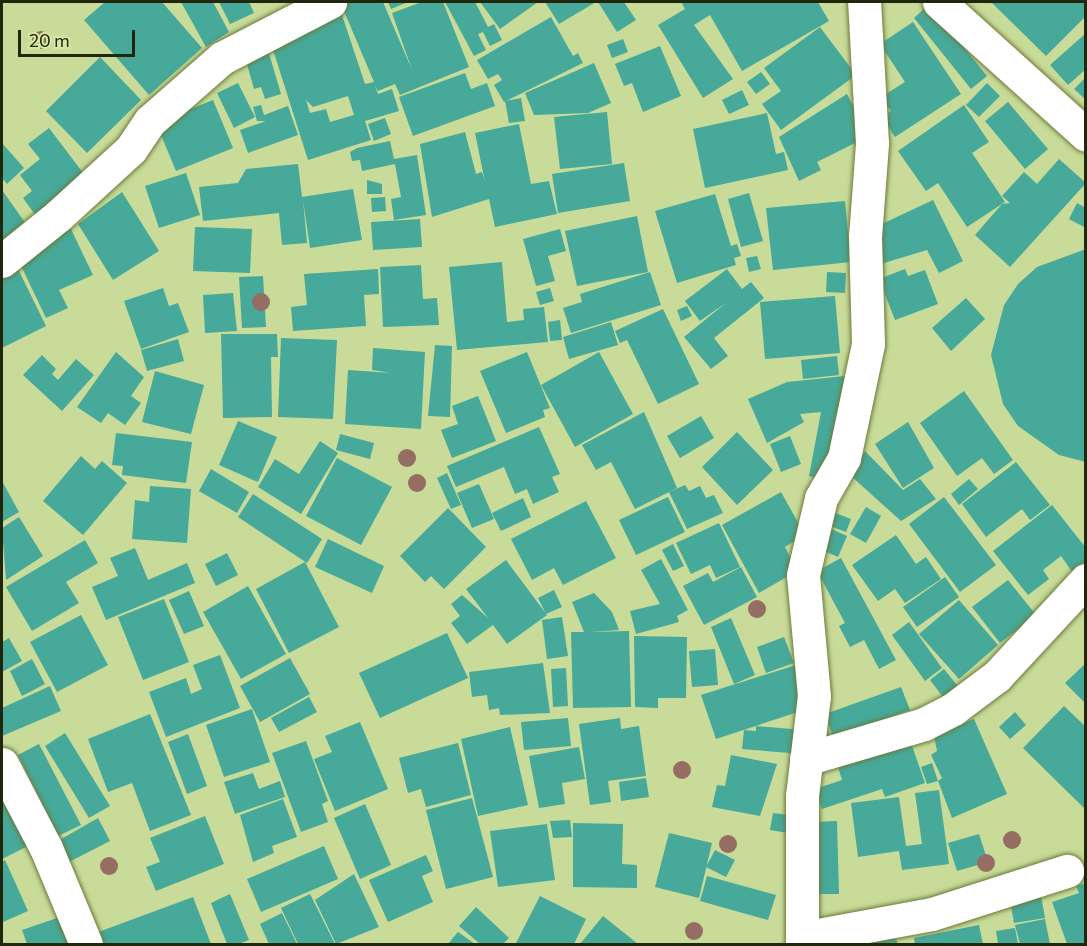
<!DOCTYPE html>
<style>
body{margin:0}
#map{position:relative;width:1087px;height:946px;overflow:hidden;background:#c8db98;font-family:Commissioner,sans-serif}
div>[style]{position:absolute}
.building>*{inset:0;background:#47a999}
.roads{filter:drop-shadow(0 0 2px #6a7a3b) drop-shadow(0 0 2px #6a7a3b)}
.minor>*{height:33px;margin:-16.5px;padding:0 16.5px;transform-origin:16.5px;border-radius:16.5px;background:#fff}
.trees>*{width:18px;height:18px;margin:-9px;border-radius:50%;background:#956d63}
span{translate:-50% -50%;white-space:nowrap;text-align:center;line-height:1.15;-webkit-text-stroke:6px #d5e8a5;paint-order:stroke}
.frame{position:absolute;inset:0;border:3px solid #20270c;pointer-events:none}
.scale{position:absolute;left:18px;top:30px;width:117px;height:27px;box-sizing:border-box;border:3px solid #20270c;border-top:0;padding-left:8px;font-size:18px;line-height:21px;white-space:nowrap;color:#20270c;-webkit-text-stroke:4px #d5e8a5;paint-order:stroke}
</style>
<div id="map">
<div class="building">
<div style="clip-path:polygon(105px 2px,162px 2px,202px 48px,149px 95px,84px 20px)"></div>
<div style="clip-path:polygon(181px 2px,213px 2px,229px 32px,206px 47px)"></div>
<div style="clip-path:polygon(219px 2px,249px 2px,254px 13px,230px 24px)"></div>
<div style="clip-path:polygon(evenodd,348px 2px,383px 2px,412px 70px,392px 13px,422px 2px,443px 2px,469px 67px,400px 95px,395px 84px,378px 91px,375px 85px,378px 94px,392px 89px,399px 111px,365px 121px,371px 140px,308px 160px,269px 37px,342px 15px,365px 84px,374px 82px,341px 4px,348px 2px,348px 96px,354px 115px,330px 122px,326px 109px,310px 113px,306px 100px,313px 107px,348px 96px)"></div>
<div style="clip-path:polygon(388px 2px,408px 2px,391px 9px)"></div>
<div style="clip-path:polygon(445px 2px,475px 2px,488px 27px,494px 24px,502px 40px,490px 46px,483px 32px,478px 34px,486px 50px,474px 56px)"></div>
<div style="clip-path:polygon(480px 2px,538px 2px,500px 29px)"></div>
<div style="clip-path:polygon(545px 2px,596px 2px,559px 24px)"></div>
<div style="clip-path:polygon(598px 2px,624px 2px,636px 20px,617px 32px)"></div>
<div style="clip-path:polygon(681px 2px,818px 2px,829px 21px,742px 71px,710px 15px,694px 25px,733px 79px,703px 98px,658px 25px,685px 9px)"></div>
<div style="clip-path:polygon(991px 2px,1086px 2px,1086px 16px,1046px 56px)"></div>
<div style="clip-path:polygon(929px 4px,987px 76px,971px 89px,914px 18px)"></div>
<div style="clip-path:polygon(551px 17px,573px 56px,578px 53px,583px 63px,504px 102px,494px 85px,502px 80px,498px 74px,488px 79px,477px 60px)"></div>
<div style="clip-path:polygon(913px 22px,961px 94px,895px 137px,882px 117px,891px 111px,881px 97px,905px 82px,880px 44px)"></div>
<div style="clip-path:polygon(820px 27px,856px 75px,781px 130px,762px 104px,781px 91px,764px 68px)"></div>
<div style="clip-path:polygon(1086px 33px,1086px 69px,1068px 85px,1050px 65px)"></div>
<div style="clip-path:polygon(623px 39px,628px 52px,612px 58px,607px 45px)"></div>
<div style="clip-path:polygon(266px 43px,281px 94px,265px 99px,261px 87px,254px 89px,243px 50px)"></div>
<div style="clip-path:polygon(660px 46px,681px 96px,643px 112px,632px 83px,624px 86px,615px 64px)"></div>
<div style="clip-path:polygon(100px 57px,141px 100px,87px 153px,46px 111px)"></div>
<div style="clip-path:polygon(594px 63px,611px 103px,588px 113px,534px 115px,525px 93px)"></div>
<div style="clip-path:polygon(761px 72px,770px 84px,756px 94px,747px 82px)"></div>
<div style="clip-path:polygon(465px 73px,471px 89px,487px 83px,495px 106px,413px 136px,399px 97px)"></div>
<div style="clip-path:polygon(1086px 77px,1086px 100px,1074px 89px)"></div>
<div style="clip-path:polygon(238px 83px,255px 117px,234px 128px,217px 93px)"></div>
<div style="clip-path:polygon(987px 83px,1000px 96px,979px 117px,966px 105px)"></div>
<div style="clip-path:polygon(742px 90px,749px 105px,729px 114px,722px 100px)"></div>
<div style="clip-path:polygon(847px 94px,869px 136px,817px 162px,821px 170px,799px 181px,779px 137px)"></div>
<div style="clip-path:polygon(521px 98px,525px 121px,509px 123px,505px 101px)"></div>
<div style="clip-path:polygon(213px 100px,233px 148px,176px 171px,156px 123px)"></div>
<div style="clip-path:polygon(1008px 102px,1048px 149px,1025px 169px,985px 121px)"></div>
<div style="clip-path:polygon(261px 105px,264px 115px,288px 106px,298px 135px,248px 153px,240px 130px,266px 121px,257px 121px,253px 107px)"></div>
<div style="clip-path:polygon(964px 105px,989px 142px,972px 153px,1005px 202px,967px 227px,938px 183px,926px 191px,898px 151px)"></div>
<div style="clip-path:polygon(607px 112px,612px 164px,560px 169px,554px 117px)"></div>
<div style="clip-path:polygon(767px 113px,776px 154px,784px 152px,788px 170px,705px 188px,693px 129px)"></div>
<div style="clip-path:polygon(385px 118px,391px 134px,374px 141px,368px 124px)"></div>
<div style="clip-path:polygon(519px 124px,531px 184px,549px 181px,557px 214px,495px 227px,489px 199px,432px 217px,420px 144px,465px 132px,476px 174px,482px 172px,485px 182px,475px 133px)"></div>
<div style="clip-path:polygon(49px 128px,87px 178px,36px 216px,23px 198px,32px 191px,20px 175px,40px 159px,28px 144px)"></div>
<div style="clip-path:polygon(390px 141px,394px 159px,417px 155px,426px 215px,394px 220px,391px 199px,401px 197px,395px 164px,362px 171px,360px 160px,352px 161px,350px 152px,357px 148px)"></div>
<div style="clip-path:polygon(2px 143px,24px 168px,7px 184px,2px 178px)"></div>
<div style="clip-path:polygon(1059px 159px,1086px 183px,1010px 267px,975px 235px,1002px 204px,1010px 203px,1002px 196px,1024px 172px,1037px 184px)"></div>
<div style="clip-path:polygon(624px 163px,630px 201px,558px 213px,552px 174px)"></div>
<div style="clip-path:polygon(298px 164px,302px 197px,353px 189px,362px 240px,310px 248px,303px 200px,307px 243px,282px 245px,279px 213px,203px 221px,199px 187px,238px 183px,246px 169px)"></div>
<div style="clip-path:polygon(186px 173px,200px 215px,159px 228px,145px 186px)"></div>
<div style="clip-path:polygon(367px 180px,382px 184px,382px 194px,367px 194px)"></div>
<div style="clip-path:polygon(2px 190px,26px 224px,2px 243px)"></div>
<div style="clip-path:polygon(122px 192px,159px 251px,113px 280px,78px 224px)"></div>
<div style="clip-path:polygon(749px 193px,763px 241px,741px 247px,728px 199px)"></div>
<div style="clip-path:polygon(715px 194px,731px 246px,737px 244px,741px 256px,734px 258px,736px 265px,677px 283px,655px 211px)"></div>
<div style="clip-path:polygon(385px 197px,386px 211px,372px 212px,371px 198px)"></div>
<div style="clip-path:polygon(933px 200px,963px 261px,939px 273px,927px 250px,884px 263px,869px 230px)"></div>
<div style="clip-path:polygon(845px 201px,851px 262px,773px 270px,766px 208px)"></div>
<div style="clip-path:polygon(1077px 203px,1086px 208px,1086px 228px,1069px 219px)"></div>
<div style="clip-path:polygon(637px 216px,648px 272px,577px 286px,565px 231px)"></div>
<div style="clip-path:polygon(420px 219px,422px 247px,373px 250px,371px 222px)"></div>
<div style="clip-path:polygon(69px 225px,93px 275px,59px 290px,68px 308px,46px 318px,14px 251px)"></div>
<div style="clip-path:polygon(195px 227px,252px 229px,250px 273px,193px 271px)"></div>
<div style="clip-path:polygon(560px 229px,566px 251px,548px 256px,555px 281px,536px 286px,523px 239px)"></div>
<div style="clip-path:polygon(1086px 249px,1086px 462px,1059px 455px,1018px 426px,1003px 404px,991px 355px,1004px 305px,1018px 284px,1037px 267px)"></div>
<div style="clip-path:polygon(757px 256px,761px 269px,749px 272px,746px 258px)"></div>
<div style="clip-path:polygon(502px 262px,507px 322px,524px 320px,523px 309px,544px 307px,548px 342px,457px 350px,449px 267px)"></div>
<div style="clip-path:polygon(16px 265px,46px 326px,2px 348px,2px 273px)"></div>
<div style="clip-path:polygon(421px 265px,423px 299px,437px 298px,439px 325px,383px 327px,380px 267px)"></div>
<div style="clip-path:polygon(378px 269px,379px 294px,364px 295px,366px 326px,293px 331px,291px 307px,307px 305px,304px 274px)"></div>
<div style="clip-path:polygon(727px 269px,742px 289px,751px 282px,764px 298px,714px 338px,728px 356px,711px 369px,684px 337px,727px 302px,700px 321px,685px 301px)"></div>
<div style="clip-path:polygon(905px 269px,908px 276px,925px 270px,938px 304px,895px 320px,879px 279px)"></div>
<div style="clip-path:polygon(650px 272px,661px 305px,571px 333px,563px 308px,582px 302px,580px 294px)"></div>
<div style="clip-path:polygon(827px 272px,846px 273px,845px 293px,826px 292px)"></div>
<div style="clip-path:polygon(263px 276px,266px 327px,242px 328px,239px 277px)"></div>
<div style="clip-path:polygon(163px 288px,169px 306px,178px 303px,189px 332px,141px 349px,124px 301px)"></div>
<div style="clip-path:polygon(550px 288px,554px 301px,540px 305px,536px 292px)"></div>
<div style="clip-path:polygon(233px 293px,237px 331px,205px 333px,203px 295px)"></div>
<div style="clip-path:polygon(835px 296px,840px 353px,765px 359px,760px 302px)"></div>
<div style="clip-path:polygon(966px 298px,985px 319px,951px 351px,932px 328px)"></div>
<div style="clip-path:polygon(687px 306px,692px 316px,681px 321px,677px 310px)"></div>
<div style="clip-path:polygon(663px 309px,699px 384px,658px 404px,627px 340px,620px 343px,615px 331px)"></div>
<div style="clip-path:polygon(560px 320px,562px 340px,550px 341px,548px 322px)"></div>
<div style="clip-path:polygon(611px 322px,618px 345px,569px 359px,563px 337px)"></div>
<div style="clip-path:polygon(221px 334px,277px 334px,278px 357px,271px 357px,272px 417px,223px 418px)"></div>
<div style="clip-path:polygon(281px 338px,337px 340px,333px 419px,278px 417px)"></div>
<div style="clip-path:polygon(178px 339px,184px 361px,147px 371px,141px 350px)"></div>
<div style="clip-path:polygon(435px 345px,452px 346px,450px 417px,428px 416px)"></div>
<div style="clip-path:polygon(373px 348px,425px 352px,421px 429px,345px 424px,348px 370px,391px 373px,372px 370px)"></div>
<div style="clip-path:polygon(116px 352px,144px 377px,131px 396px,141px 403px,125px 425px,108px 413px,101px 423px,77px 407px)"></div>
<div style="clip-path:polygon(527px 352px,550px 408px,543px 410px,545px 417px,506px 433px,480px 371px)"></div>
<div style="clip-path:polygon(599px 352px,633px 414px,575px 447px,541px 385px)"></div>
<div style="clip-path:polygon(42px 355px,56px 369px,52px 374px,58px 380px,76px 359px,94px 375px,62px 411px,23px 375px)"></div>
<div style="clip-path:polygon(837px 356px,839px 375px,803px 379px,801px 360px)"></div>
<div style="clip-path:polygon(155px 371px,204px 385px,191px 434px,142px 422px)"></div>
<div style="clip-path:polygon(854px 375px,824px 480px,809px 476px,821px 412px,800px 414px,804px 422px,767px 443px,748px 399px,787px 382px)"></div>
<div style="clip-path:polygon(964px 391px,1013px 460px,994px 474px,982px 458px,957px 476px,920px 423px)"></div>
<div style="clip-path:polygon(478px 396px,496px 441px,452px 458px,441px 430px,458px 424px,452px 406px)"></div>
<div style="clip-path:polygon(644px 412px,677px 488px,635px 509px,611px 462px,596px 470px,582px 445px)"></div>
<div style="clip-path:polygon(701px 416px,714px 438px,680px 458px,667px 436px)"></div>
<div style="clip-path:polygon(238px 421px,277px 437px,258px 482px,219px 465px)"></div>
<div style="clip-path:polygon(908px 422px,934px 468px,903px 488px,875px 444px)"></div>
<div style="clip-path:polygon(539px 427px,560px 474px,552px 477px,559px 492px,533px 504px,527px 489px,515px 494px,504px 467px,456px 487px,447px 466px)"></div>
<div style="clip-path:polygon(737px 432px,773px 470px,737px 505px,702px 467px)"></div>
<div style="clip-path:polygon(116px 433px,192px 442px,186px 483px,122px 475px,123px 466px,112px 465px)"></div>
<div style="clip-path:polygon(340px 434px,374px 443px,370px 459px,336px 450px)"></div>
<div style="clip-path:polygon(790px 436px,801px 464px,781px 472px,770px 444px)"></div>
<div style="clip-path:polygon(320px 441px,338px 453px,301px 514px,258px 487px,275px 459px,299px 474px)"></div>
<div style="clip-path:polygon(865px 451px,903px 490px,920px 479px,936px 499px,901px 521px,851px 476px)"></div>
<div style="clip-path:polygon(81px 456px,95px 469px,102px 461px,127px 483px,83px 535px,43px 501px)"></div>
<div style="clip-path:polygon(337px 458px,392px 487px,361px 545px,306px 516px)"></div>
<div style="clip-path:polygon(1016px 462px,1050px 505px,1030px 520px,1022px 509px,986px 537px,962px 504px)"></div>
<div style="clip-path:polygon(211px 469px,249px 492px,237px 513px,199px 491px)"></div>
<div style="clip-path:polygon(447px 473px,461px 505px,451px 509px,437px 478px)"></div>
<div style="clip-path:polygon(969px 479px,978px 489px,959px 505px,951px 494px)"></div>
<div style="clip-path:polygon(2px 481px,19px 512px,2px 522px)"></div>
<div style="clip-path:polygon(479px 484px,494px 519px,472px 528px,457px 493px)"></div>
<div style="clip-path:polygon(685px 485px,689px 491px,700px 486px,706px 498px,714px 495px,723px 513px,687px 529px,669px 492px)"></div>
<div style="clip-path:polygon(150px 486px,191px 489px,187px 543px,132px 539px,135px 500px,149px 502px)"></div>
<div style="clip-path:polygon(781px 492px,805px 535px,785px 547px,797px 571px,759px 593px,722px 525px)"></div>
<div style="clip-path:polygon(253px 494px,322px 539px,307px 563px,238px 517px)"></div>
<div style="clip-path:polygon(668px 497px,685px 532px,636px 555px,619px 520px)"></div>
<div style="clip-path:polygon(944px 497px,996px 565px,960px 592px,909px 524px)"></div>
<div style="clip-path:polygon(523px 498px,531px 517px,501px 531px,492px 513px)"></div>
<div style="clip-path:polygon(586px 501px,616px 558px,563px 585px,554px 568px,532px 580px,511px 539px)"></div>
<div style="clip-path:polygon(1052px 505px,1086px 548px,1086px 563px,1073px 573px,1061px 556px,1043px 570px,1049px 579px,1028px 595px,993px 551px)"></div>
<div style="clip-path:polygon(866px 507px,881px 516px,866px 543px,850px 534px)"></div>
<div style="clip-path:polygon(448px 508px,486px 547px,444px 589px,431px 576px,425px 582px,400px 556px)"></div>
<div style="clip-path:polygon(833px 512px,851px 519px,846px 532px,827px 525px)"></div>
<div style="clip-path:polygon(19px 517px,43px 556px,6px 580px,2px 528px)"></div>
<div style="clip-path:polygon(719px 523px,740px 567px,716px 578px,710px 565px,691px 574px,676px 543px)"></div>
<div style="clip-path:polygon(827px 527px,847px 536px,838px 557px,817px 548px)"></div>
<div style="clip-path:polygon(896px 535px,916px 564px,926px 557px,941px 579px,905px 603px,895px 589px,878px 601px,852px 565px)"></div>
<div style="clip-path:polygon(328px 539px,384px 566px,372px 593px,315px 567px)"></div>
<div style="clip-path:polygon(85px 540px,98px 563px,66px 582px,79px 603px,32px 631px,6px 587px)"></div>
<div style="clip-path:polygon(673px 544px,684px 566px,673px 571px,662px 550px)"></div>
<div style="clip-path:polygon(135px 548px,148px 580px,187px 563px,195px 583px,106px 620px,92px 587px,118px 576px,110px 558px)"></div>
<div style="clip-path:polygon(227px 553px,238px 575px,216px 586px,205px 564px)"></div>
<div style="clip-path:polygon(841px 558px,896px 660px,879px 669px,864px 640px,850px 647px,839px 626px,845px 623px,817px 571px)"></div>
<div style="clip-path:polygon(661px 559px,688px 610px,677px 616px,679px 622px,636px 634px,630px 611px,660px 604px,641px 570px)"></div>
<div style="clip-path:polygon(506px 560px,547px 615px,507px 644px,493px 625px,467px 644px,451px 623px,460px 616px,451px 604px,462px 595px,488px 618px,466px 589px)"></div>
<div style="clip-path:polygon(305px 562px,339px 627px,289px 653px,256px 589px)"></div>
<div style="clip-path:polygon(741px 567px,757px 597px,704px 625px,683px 586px,708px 573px,713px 582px)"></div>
<div style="clip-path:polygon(945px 577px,959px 597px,917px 627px,903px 607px)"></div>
<div style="clip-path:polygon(1008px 580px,1036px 615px,1000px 643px,972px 607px)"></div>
<div style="clip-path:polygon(248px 586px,286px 654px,241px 679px,203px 612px)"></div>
<div style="clip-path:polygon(554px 590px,562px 607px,546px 614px,538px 598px)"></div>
<div style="clip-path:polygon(189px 591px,204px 626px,184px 634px,169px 600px)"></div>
<div style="clip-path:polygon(594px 593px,612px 612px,619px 630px,589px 632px,629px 631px,631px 707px,573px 708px,571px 632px,584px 632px,572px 602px)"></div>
<div style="clip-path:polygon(164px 599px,189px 662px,143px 680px,118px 617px)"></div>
<div style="clip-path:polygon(959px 600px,998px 645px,959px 679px,919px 634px)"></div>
<div style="clip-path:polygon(81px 615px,108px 665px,57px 692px,30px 642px)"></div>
<div style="clip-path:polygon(562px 617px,568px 656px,547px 659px,542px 620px)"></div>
<div style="clip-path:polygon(731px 618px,755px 675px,734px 684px,711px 627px)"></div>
<div style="clip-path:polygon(909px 622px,942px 668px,925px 681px,892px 635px)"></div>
<div style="clip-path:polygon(447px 633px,468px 678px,380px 718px,359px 673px)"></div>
<div style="clip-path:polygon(634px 636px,687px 637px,686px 698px,658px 698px,658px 708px,635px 707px)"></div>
<div style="clip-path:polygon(784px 637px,794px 663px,766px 673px,757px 647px)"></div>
<div style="clip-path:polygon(9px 638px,22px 661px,2px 672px,2px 642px)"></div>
<div style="clip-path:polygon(715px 649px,718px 685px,692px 687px,689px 651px)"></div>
<div style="clip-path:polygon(220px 655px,240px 708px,166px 737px,149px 692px,186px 678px,191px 694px,202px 689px,193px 665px)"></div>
<div style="clip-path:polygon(290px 658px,310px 694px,260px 722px,240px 686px)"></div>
<div style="clip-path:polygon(32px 659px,45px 684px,22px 696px,10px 671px)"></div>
<div style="clip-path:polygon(543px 663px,550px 713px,500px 715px,499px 708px,489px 710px,487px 695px,472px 697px,469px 672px)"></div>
<div style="clip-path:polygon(1086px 663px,1086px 704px,1065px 683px)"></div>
<div style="clip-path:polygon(796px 665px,810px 708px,716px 739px,701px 695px)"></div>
<div style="clip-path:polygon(566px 668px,568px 706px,553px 707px,551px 669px)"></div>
<div style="clip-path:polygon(944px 669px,961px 690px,946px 701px,930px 680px)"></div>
<div style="clip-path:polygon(50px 686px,61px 711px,2px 736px,2px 708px)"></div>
<div style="clip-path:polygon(901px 687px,910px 710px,833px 737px,825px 714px)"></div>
<div style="clip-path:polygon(309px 697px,317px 712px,279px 732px,271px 718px)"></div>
<div style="clip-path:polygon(1064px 706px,1086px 727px,1086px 810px,1023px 748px)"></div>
<div style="clip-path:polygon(252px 709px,270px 762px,224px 777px,206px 725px)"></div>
<div style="clip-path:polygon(1015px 712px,1026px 725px,1010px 739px,999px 727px)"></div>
<div style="clip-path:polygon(150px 714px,191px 815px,150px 831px,132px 783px,108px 792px,88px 739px)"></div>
<div style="clip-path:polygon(568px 718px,571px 746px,524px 750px,521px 722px)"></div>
<div style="clip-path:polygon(620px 718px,621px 729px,639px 726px,646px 776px,608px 781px,611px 802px,590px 805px,579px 724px)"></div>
<div style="clip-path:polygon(974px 719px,1007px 794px,952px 818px,938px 781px,927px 784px,921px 767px,932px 763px,938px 781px,942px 778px,931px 755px,937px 751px,934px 736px)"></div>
<div style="clip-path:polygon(360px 722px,388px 789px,335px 811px,314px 759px,332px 752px,325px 736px)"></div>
<div style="clip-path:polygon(756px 726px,804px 730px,802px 754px,742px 749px,744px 730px,756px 731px)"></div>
<div style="clip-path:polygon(510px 727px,528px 805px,478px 816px,461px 739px)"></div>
<div style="clip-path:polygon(65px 733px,110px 806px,89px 818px,45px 746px)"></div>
<div style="clip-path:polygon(188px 734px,207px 786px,187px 794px,168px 742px)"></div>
<div style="clip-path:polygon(909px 737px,925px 783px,885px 797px,882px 789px,822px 809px,815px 789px,842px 780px,836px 761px)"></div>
<div style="clip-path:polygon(306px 741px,328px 801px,322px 804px,328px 822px,301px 832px,272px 753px)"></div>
<div style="clip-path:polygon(458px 743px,471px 795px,426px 807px,421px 789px,408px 793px,399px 758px)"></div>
<div style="clip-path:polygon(39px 744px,81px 825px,58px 836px,18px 755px)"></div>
<div style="clip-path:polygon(579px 747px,585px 779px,562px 783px,565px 804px,539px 808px,529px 756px)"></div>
<div style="clip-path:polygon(731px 755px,777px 764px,760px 816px,712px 807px,717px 785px,725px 786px)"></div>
<div style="clip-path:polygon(253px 773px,259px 789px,280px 781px,285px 797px,235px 814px,224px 782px)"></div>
<div style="clip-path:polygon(646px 778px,649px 797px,621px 801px,619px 782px)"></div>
<div style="clip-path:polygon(939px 790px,949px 864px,902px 870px,899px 851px,858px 857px,851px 803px,899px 797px,906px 846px,922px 844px,915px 793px)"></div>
<div style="clip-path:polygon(12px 797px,34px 843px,2px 859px,2px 802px)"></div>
<div style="clip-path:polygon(472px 798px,493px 877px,446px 889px,426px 810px)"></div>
<div style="clip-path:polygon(283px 799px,297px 837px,272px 846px,274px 853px,253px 862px,240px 815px)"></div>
<div style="clip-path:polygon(365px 804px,391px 865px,360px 879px,334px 818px)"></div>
<div style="clip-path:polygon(773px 813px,790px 815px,788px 833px,770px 830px)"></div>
<div style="clip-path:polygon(205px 816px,224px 864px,156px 891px,146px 867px,160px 862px,150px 838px)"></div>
<div style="clip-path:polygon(98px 818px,110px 841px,67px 863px,56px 842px)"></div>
<div style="clip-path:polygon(570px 820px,572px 837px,553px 838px,550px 821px)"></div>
<div style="clip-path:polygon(837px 821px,839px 894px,817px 894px,815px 822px)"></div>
<div style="clip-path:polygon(573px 823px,623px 824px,622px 864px,637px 865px,637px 888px,573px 887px)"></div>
<div style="clip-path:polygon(547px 824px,555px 880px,498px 887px,490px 831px)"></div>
<div style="clip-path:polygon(669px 833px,712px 843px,699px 898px,655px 887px)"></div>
<div style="clip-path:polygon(979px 834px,988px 862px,957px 871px,948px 843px)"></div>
<div style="clip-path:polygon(324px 846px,338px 879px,261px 912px,247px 879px)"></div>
<div style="clip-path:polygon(715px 850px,735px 860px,726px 877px,706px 867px)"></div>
<div style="clip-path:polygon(426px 855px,433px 871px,422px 876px,433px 902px,388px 922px,369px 880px)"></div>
<div style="clip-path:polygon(5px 860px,28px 911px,3px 922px,2px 862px)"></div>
<div style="clip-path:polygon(354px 874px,379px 927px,336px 944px,315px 900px)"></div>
<div style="clip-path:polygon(707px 876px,776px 895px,768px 920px,700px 901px)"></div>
<div style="clip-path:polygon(1086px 883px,1086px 944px,1067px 944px,1052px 902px,1079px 893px,1076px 886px)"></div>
<div style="clip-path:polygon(230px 894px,249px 940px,238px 944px,227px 944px,211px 903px)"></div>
<div style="clip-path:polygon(310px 894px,335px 944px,298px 944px,281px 908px)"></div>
<div style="clip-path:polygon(1041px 895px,1045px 918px,1014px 923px,1010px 900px)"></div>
<div style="clip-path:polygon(540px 896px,586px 919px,574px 944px,516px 943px)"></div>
<div style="clip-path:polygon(193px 897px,211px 944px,97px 944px,93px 934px)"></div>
<div style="clip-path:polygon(476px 907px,509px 938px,503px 944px,480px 944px,459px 926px)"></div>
<div style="clip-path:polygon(282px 913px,297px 944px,269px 944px,260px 924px)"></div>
<div style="clip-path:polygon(69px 914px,80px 944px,27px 944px,22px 930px)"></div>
<div style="clip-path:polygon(603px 916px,638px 944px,580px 944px)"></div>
<div style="clip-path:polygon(1045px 919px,1050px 944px,1020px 944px,1015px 925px)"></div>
<div style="clip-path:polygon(979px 925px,983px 944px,915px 944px,914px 938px)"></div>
<div style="clip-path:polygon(1015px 928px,1018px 944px,998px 944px,996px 931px)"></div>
<div style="clip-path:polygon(458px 932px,475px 944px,448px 944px)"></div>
<div style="clip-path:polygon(894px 935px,898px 944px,860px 944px)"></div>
</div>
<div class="roads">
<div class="minor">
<div style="left:939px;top:2px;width:198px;rotate:42.1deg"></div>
<div style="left:2px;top:261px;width:72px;rotate:-38.8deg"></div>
<div style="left:58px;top:216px;width:99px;rotate:-42.5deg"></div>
<div style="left:131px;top:149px;width:34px;rotate:-56deg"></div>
<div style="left:150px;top:121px;width:96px;rotate:-41.2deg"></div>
<div style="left:222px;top:58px;width:122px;rotate:-27.4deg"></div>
<div style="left:806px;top:759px;width:123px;rotate:-16.5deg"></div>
<div style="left:924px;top:724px;width:33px;rotate:-27deg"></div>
<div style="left:953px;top:709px;width:55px;rotate:-36.9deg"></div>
<div style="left:997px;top:676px;width:131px;rotate:-47.2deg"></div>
<div style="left:2px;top:764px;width:95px;rotate:62.4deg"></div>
<div style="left:46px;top:848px;width:104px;rotate:67.4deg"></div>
<div style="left:802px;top:938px;width:132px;rotate:-10.5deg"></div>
<div style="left:932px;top:914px;width:142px;rotate:-17.7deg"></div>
<div style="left:802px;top:944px;width:148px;rotate:-90deg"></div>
<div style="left:802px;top:796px;width:101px;rotate:-83.2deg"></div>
<div style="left:814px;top:696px;width:121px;rotate:-95.2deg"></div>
<div style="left:803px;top:575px;width:79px;rotate:-76.8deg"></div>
<div style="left:821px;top:498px;width:46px;rotate:-60.1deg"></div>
<div style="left:844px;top:458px;width:116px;rotate:-78.1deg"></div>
<div style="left:868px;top:344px;width:107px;rotate:-91.6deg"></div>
<div style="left:865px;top:237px;width:94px;rotate:-85.7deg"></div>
<div style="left:872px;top:143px;width:141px;rotate:-93.2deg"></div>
</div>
</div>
<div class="trees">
<div style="left:41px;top:40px"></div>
<div style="left:261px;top:302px"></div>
<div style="left:407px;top:458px"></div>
<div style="left:417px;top:483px"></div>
<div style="left:757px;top:609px"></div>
<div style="left:682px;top:770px"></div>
<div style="left:1012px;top:840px"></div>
<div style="left:728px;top:844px"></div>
<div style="left:986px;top:863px"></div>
<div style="left:109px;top:866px"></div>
<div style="left:694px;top:931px"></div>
</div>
<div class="frame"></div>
<div class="scale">20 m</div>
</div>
